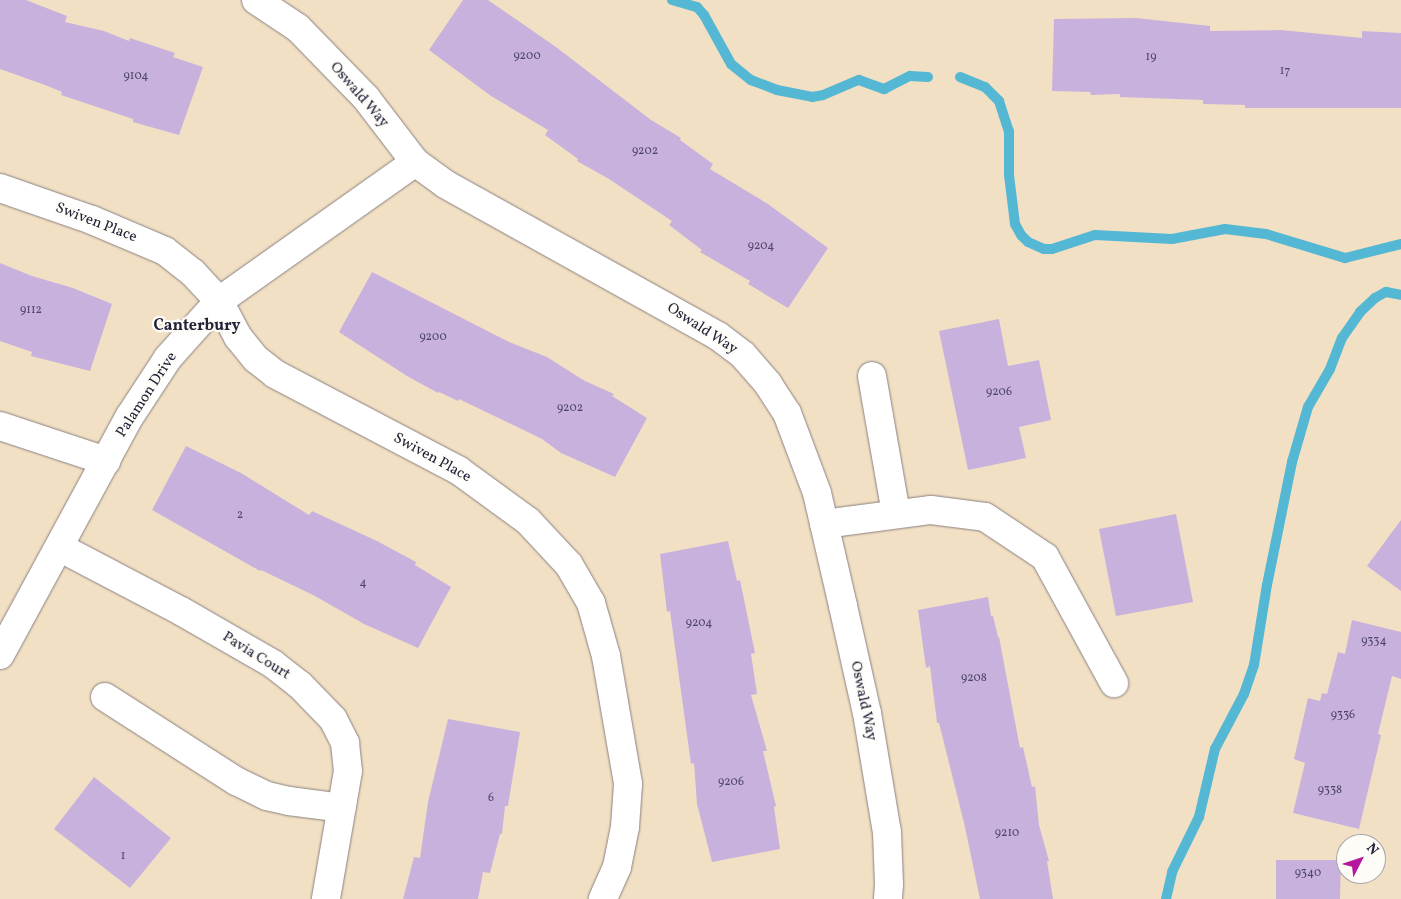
<!DOCTYPE html>
<style>
body{margin:0}
#map{position:relative;width:1401px;height:899px;overflow:hidden;background:#f2e0c4;font-family:Vollkorn,serif}
div>[style]{position:absolute}
.stream>*{height:10px;margin:-5px;padding:0 5px;transform-origin:5px;border-radius:5px;background:#54b7d3}
.building>*{inset:0;background:#c9b1de}
.roads{filter:drop-shadow(0 0 1px #8a8180) drop-shadow(0 0 1px #8a8180)}
.minor>*{height:28px;margin:-14px;padding:0 14px;transform-origin:14px;border-radius:14px;background:#fff}
span{translate:-50% -50%;white-space:nowrap;text-align:center;line-height:1.15;-webkit-text-stroke:4.5px #fdfcf7;paint-order:stroke}
.number-label{font-size:12px;color:#4c4664}
.number-label span{-webkit-text-stroke-width:0}
.street-label{font-size:15px;color:#22223b}
.neighbourhood-label{font-size:16px;color:#22223b;font-weight:700}
.north{position:absolute;left:1336px;top:834px;width:50px;height:50px;box-sizing:border-box;background:#fdfcf7;border:1px solid #a5a5ac;border-radius:50%;rotate:49deg;font-size:14px;font-weight:700;line-height:20px;text-align:center;color:#22223b}
.north::after{content:'';display:block;margin:auto;width:18px;height:22px;background:#b5179e;clip-path:polygon(50% 0,100% 100%,50% 72%,0 100%)}
</style>
<div id="map">
<div class="stream">
<div style="left:672px;top:0;width:26px;rotate:16deg"></div>
<div style="left:697px;top:7px;width:11px;rotate:49deg"></div>
<div style="left:704px;top:15px;width:56px;rotate:61.1deg"></div>
<div style="left:731px;top:64px;width:26px;rotate:39deg"></div>
<div style="left:751px;top:80px;width:28px;rotate:21deg"></div>
<div style="left:777px;top:90px;width:36px;rotate:11deg"></div>
<div style="left:812px;top:97px;width:11px;rotate:-10deg"></div>
<div style="left:823px;top:95px;width:39px;rotate:-23deg"></div>
<div style="left:859px;top:80px;width:27px;rotate:20deg"></div>
<div style="left:884px;top:89px;width:29px;rotate:-27deg"></div>
<div style="left:910px;top:76px;width:18px;rotate:3deg"></div>
<div style="left:960px;top:77px;width:27px;rotate:22deg"></div>
<div style="left:985px;top:87px;width:20px;rotate:45deg"></div>
<div style="left:999px;top:101px;width:32px;rotate:72deg"></div>
<div style="left:1009px;top:131px;width:44px;rotate:90deg"></div>
<div style="left:1009px;top:175px;width:49px;rotate:83deg"></div>
<div style="left:1015px;top:224px;width:13px;rotate:61deg"></div>
<div style="left:1021px;top:235px;width:10px;rotate:45deg"></div>
<div style="left:1028px;top:242px;width:17px;rotate:24deg"></div>
<div style="left:1044px;top:249px;width:8px"></div>
<div style="left:1052px;top:249px;width:45px;rotate:-18deg"></div>
<div style="left:1095px;top:235px;width:77px;rotate:3deg"></div>
<div style="left:1172px;top:239px;width:54px;rotate:-10.7deg"></div>
<div style="left:1225px;top:229px;width:41px;rotate:7deg"></div>
<div style="left:1266px;top:234px;width:83px;rotate:16.9deg"></div>
<div style="left:1345px;top:258px;width:58px;rotate:-14deg"></div>
<div style="left:1166px;top:899px;width:28px;rotate:-77deg"></div>
<div style="left:1172px;top:872px;width:61px;rotate:-63.9deg"></div>
<div style="left:1199px;top:817px;width:70px;rotate:-76.8deg"></div>
<div style="left:1215px;top:749px;width:62px;rotate:-62.2deg"></div>
<div style="left:1244px;top:694px;width:31px;rotate:-71deg"></div>
<div style="left:1254px;top:665px;width:81px;rotate:-80.8deg"></div>
<div style="left:1267px;top:585px;width:126px;rotate:-78.5deg"></div>
<div style="left:1292px;top:462px;width:57px;rotate:-73.8deg"></div>
<div style="left:1308px;top:407px;width:44px;rotate:-59.9deg"></div>
<div style="left:1330px;top:369px;width:33px;rotate:-69deg"></div>
<div style="left:1342px;top:338px;width:32px;rotate:-55deg"></div>
<div style="left:1360px;top:312px;width:21px;rotate:-43deg"></div>
<div style="left:1375px;top:298px;width:13px;rotate:-29deg"></div>
<div style="left:1386px;top:292px;width:15px;rotate:11deg"></div>
</div>
<div class="building">
<div style="clip-path:polygon(0 0,26px 0,67px 16px,65px 22px,104px 31px,129px 41px,130px 38px,175px 53px,173px 57px,203px 67px,179px 135px,133px 122px,133px 119px,61px 95px,62px 92px,45px 85px,0 69px)"></div>
<div style="clip-path:polygon(463px 0,488px 0,556px 47px,651px 120px,681px 138px,680px 140px,713px 164px,710px 169px,768px 204px,828px 248px,788px 308px,748px 284px,750px 281px,700px 252px,702px 250px,669px 225px,672px 221px,609px 179px,577px 161px,578px 159px,545px 135px,548px 130px,491px 96px,429px 50px)"></div>
<div style="clip-path:polygon(1136px 18px,1210px 26px,1210px 31px,1281px 30px,1362px 38px,1362px 31px,1401px 33px,1401px 108px,1245px 108px,1245px 105px,1203px 104px,1203px 100px,1120px 97px,1120px 94px,1091px 95px,1090px 92px,1052px 91px,1054px 19px)"></div>
<div style="clip-path:polygon(0 263px,32px 276px,73px 288px,112px 304px,90px 371px,31px 356px,32px 352px,0 341px)"></div>
<div style="clip-path:polygon(372px 272px,509px 342px,547px 357px,585px 381px,614px 394px,612px 396px,647px 418px,615px 477px,561px 453px,542px 439px,459px 399px,458px 401px,439px 392px,438px 393px,407px 376px,339px 332px)"></div>
<div style="clip-path:polygon(999px 319px,1008px 366px,1039px 360px,1051px 420px,1019px 427px,1026px 458px,968px 470px,939px 331px)"></div>
<div style="clip-path:polygon(186px 446px,241px 473px,309px 515px,312px 511px,377px 541px,416px 562px,415px 565px,451px 587px,418px 648px,364px 624px,315px 596px,261px 570px,260px 571px,152px 510px)"></div>
<div style="clip-path:polygon(1176px 514px,1193px 602px,1116px 616px,1099px 529px)"></div>
<div style="clip-path:polygon(1401px 520px,1401px 591px,1367px 566px)"></div>
<div style="clip-path:polygon(728px 541px,737px 581px,740px 580px,755px 653px,751px 654px,757px 694px,751px 695px,767px 751px,763px 751px,776px 806px,774px 807px,780px 849px,712px 862px,697px 804px,694px 763px,691px 764px,670px 611px,667px 612px,660px 554px)"></div>
<div style="clip-path:polygon(988px 597px,991px 616px,993px 616px,998px 637px,999px 637px,1020px 748px,1023px 747px,1032px 787px,1035px 786px,1039px 825px,1049px 861px,1047px 861px,1053px 899px,980px 899px,965px 827px,939px 723px,937px 723px,930px 666px,926px 668px,918px 610px)"></div>
<div style="clip-path:polygon(1352px 620px,1401px 632px,1401px 679px,1392px 676px,1378px 734px,1381px 735px,1359px 829px,1293px 813px,1305px 763px,1294px 759px,1308px 698px,1320px 701px,1322px 693px,1327px 694px,1338px 652px,1345px 654px)"></div>
<div style="clip-path:polygon(448px 719px,520px 732px,508px 806px,505px 806px,502px 834px,500px 834px,490px 873px,483px 872px,478px 899px,403px 899px,414px 857px,420px 858px,428px 802px)"></div>
<div style="clip-path:polygon(94px 777px,171px 838px,130px 888px,54px 829px)"></div>
<div style="clip-path:polygon(1276px 860px,1341px 860px,1340px 899px,1276px 899px)"></div>
</div>
<div class="roads">
<div class="minor">
<div style="left:256px;top:0;width:50px;rotate:33.7deg"></div>
<div style="left:298px;top:28px;width:98px;rotate:45.8deg"></div>
<div style="left:366px;top:98px;width:81px;rotate:52.6deg"></div>
<div style="left:415px;top:162px;width:37px;rotate:36deg"></div>
<div style="left:445px;top:184px;width:312px;rotate:29.1deg"></div>
<div style="left:718px;top:336px;width:31px;rotate:37deg"></div>
<div style="left:743px;top:355px;width:38px;rotate:49deg"></div>
<div style="left:768px;top:384px;width:35px;rotate:57deg"></div>
<div style="left:787px;top:413px;width:85px;rotate:69.4deg"></div>
<div style="left:817px;top:493px;width:116px;rotate:77deg"></div>
<div style="left:843px;top:606px;width:110px;rotate:77.4deg"></div>
<div style="left:867px;top:713px;width:121px;rotate:80.5deg"></div>
<div style="left:887px;top:832px;width:52px;rotate:87.8deg"></div>
<div style="left:889px;top:884px;width:15px;rotate:94deg"></div>
<div style="left:0;top:188px;width:97px;rotate:19.2deg"></div>
<div style="left:92px;top:220px;width:79px;rotate:23deg"></div>
<div style="left:165px;top:251px;width:36px;rotate:38deg"></div>
<div style="left:193px;top:273px;width:38px;rotate:47deg"></div>
<div style="left:219px;top:301px;width:41px;rotate:62.2deg"></div>
<div style="left:238px;top:337px;width:28px;rotate:51deg"></div>
<div style="left:256px;top:359px;width:24px;rotate:38deg"></div>
<div style="left:275px;top:374px;width:207px;rotate:27.7deg"></div>
<div style="left:458px;top:470px;width:87px;rotate:36.1deg"></div>
<div style="left:528px;top:521px;width:60px;rotate:47deg"></div>
<div style="left:569px;top:565px;width:44px;rotate:59.9deg"></div>
<div style="left:591px;top:603px;width:55px;rotate:74.2deg"></div>
<div style="left:606px;top:656px;width:130px;rotate:80.2deg"></div>
<div style="left:628px;top:784px;width:43px;rotate:94deg"></div>
<div style="left:625px;top:827px;width:41px;rotate:101.3deg"></div>
<div style="left:617px;top:867px;width:35px;rotate:114deg"></div>
<div style="left:872px;top:376px;width:140px;rotate:80.1deg"></div>
<div style="left:0;top:426px;width:112px;rotate:18.3deg"></div>
<div style="left:824px;top:524px;width:108px;rotate:-7.5deg"></div>
<div style="left:931px;top:510px;width:54px;rotate:7.4deg"></div>
<div style="left:985px;top:517px;width:72px;rotate:33.7deg"></div>
<div style="left:1045px;top:557px;width:144px;rotate:61.3deg"></div>
<div style="left:59px;top:547px;width:138px;rotate:27.7deg"></div>
<div style="left:181px;top:611px;width:106px;rotate:29.9deg"></div>
<div style="left:273px;top:664px;width:34px;rotate:38deg"></div>
<div style="left:300px;top:685px;width:47px;rotate:45.9deg"></div>
<div style="left:333px;top:719px;width:27px;rotate:63deg"></div>
<div style="left:345px;top:743px;width:28px;rotate:84deg"></div>
<div style="left:348px;top:771px;width:130px;rotate:99.8deg"></div>
<div style="left:0;top:655px;width:272px;rotate:-61.5deg"></div>
<div style="left:130px;top:416px;width:69px;rotate:-56.8deg"></div>
<div style="left:168px;top:358px;width:76px;rotate:-48.2deg"></div>
<div style="left:219px;top:301px;width:240px;rotate:-35.3deg"></div>
<div style="left:105px;top:697px;width:156px;rotate:32.7deg"></div>
<div style="left:236px;top:781px;width:34px;rotate:26deg"></div>
<div style="left:267px;top:796px;width:23px;rotate:13deg"></div>
<div style="left:289px;top:801px;width:53px;rotate:7.5deg"></div>
</div>
</div>
<div class="number-label">
<span style="left:527px;top:57px">9200</span>
<span style="left:1151px;top:58px">19</span>
<span style="left:1285px;top:72px">17</span>
<span style="left:136px;top:77px">9104</span>
<span style="left:645px;top:152px">9202</span>
<span style="left:761px;top:247px">9204</span>
<span style="left:31px;top:311px">9112</span>
<span style="left:433px;top:338px">9200</span>
<span style="left:999px;top:393px">9206</span>
<span style="left:570px;top:409px">9202</span>
<span style="left:240px;top:516px">2</span>
<span style="left:363px;top:584px">4</span>
<span style="left:699px;top:624px">9204</span>
<span style="left:1374px;top:642px">9334</span>
<span style="left:974px;top:679px">9208</span>
<span style="left:1343px;top:716px">9336</span>
<span style="left:731px;top:783px">9206</span>
<span style="left:1330px;top:791px">9338</span>
<span style="left:491px;top:799px">6</span>
<span style="left:1007px;top:834px">9210</span>
<span style="left:123px;top:857px">1</span>
<span style="left:1308px;top:874px">9340</span>
</div>
<div class="street-label">
<span style="left:359px;top:95px;rotate:49deg">Oswald Way</span>
<span style="left:96px;top:223px;rotate:21deg">Swiven Place</span>
<span style="left:702px;top:329px;rotate:33deg">Oswald Way</span>
<span style="left:147px;top:395px;rotate:-57deg">Palamon Drive</span>
<span style="left:432px;top:458px;rotate:29deg">Swiven Place</span>
<span style="left:256px;top:656px;rotate:32deg">Pavia Court</span>
<span style="left:863px;top:701px;rotate:78deg">Oswald Way</span>
</div>
<div class="neighbourhood-label">
<span style="left:197px;top:326px">Canterbury</span>
</div>
<div class="north">N</div>
</div>
